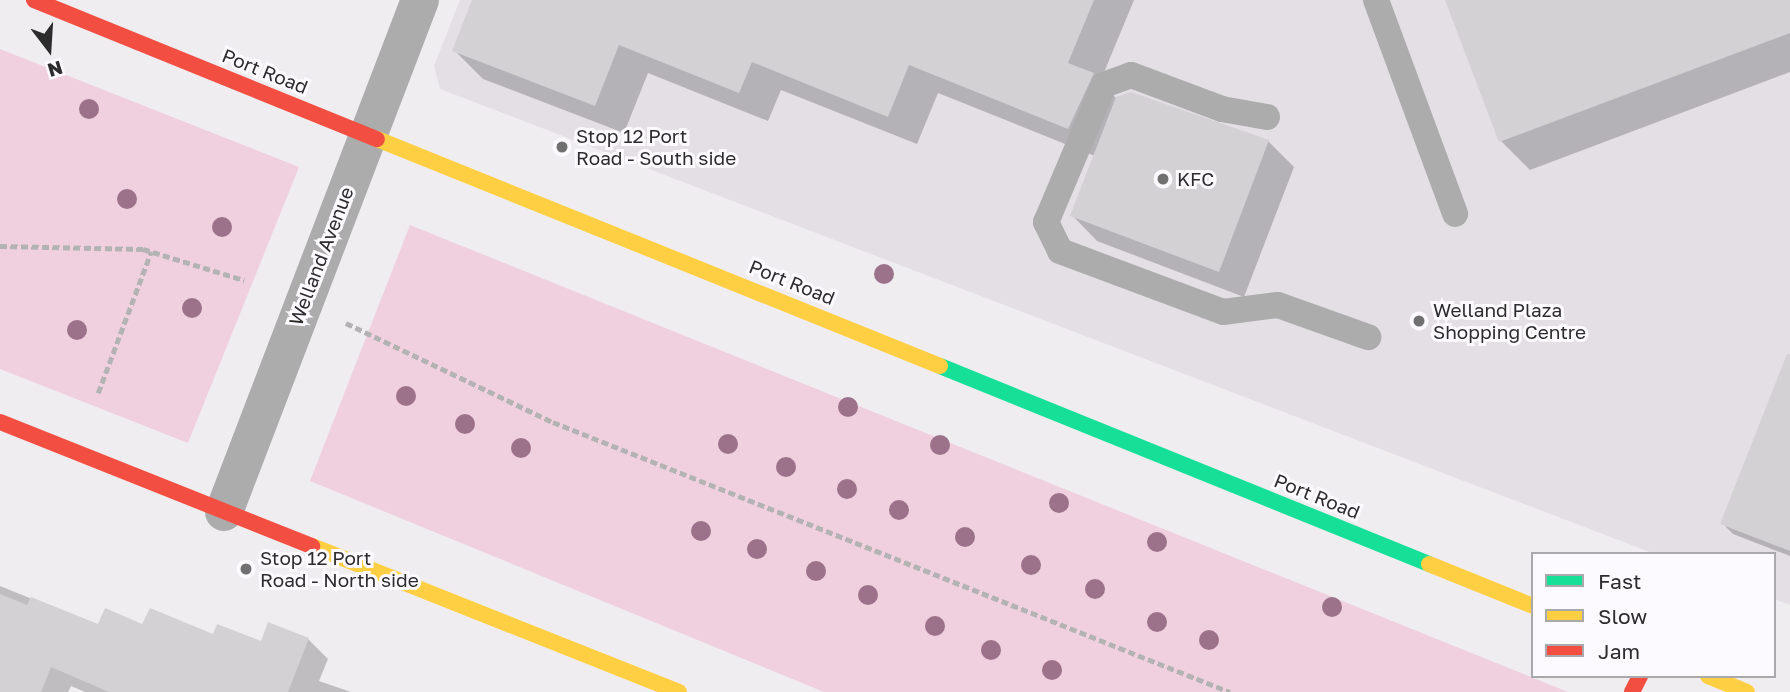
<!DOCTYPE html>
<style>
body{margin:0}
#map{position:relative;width:1790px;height:692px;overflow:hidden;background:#efedf0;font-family:"Golos Text",sans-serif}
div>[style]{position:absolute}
.built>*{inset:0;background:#e3dfe5}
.green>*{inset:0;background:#f0d0de}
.shadow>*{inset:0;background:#0003}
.building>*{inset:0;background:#d3d1d3}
.path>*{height:4.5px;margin-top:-2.25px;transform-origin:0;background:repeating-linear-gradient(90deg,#b4b3b4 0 7px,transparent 0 10.5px)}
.lane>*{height:26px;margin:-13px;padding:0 13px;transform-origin:13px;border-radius:13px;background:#adacad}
.street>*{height:38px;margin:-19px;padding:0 19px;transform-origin:19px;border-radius:19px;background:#adacad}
.fast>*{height:16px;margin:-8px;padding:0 8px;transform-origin:8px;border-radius:8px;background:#16e098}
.slow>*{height:16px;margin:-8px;padding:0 8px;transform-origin:8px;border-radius:8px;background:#ffcf43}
.jam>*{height:16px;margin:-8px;padding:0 8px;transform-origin:8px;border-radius:8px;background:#f24e42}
.trees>*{width:20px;height:20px;margin:-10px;border-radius:50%;background:#9c728a}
.dots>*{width:19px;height:19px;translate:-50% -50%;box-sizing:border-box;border:4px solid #fcfafe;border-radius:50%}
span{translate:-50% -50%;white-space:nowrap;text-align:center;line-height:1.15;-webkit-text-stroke:6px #fcfafe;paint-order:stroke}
.street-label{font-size:19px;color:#2d2c2d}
.poi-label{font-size:19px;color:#2d2c2d}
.left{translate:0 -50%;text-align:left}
.legend{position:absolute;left:1531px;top:552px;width:245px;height:126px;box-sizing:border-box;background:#fcfafe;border:2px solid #a9a8aa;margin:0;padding:9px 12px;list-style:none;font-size:21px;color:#2d2c2d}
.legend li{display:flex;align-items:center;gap:14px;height:35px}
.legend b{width:35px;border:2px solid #a9a8aa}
.north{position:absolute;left:14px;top:14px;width:70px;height:70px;-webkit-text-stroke:5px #fcfafe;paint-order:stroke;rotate:163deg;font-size:19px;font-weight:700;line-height:28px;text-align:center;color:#2d2c2d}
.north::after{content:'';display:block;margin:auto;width:24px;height:32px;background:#2d2c2d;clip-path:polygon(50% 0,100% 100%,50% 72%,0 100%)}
</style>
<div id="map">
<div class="built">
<div style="clip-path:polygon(460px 0,1790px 0,1790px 605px,1774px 599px,1774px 554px,1655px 554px,440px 89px,434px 66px)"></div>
</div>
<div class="green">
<div style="clip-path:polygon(0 49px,299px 167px,188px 443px,0 369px)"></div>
<div style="clip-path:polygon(410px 225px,1568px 692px,824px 692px,310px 481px)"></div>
</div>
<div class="shadow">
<div style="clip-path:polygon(474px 0,1134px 0,1100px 82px,1117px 99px,1268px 141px,1294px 167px,1244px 297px,1097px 241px,1072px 215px,1095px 156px,938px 93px,917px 144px,781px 90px,768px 121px,648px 73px,624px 133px,483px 79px,454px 50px)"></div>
<div style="clip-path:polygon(1447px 0,1790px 0,1790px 72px,1530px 170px,1501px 141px)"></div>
<div style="clip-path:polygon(1790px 416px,1790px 556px,1733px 534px,1722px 523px)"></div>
<div style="clip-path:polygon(0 586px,99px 626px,143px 626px,262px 644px,308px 639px,328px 659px,319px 681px,351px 692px,85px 692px,71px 686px,68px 692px,0 692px)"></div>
</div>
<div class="building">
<div style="clip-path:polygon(472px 0,1094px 0,1068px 63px,1094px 73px,1068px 129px,909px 65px,888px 117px,752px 62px,739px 93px,619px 45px,595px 106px,452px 51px)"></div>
<div style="clip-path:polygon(1445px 0,1790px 0,1790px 33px,1499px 142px)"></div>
<div style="clip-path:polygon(1131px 92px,1269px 140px,1219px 272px,1070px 216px,1116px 97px)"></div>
<div style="clip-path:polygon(1787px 354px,1790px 354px,1790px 551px,1720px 524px)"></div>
<div style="clip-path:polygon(0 594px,27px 605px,31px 597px,98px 624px,105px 608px,142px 624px,150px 608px,213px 634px,217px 624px,261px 641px,268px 622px,309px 638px,288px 692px,109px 692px,51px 667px,41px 692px,0 692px)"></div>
</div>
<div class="path">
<div style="left:0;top:246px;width:143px;rotate:1.2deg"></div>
<div style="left:143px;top:249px;width:106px;rotate:17.1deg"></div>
<div style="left:346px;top:323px;width:229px;rotate:25.6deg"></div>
<div style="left:553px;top:422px;width:729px;rotate:21.74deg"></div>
<div style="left:98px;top:393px;width:151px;rotate:-69.4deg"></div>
</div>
<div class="lane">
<div style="left:1376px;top:0;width:228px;rotate:69.7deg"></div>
<div style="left:1267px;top:117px;width:46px;rotate:-169.9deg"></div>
<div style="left:1222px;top:109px;width:97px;rotate:-159.5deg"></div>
<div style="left:1131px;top:75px;width:29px;rotate:160deg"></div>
<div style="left:1104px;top:85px;width:149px;rotate:112.9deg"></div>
<div style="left:1046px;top:222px;width:32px;rotate:64deg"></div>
<div style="left:1060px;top:251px;width:174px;rotate:20.5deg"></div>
<div style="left:1223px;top:312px;width:55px;rotate:-7.3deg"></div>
<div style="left:1278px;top:305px;width:96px;rotate:19.6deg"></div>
</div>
<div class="street">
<div style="left:224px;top:512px;width:548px;rotate:-69.05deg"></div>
</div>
<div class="fast">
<div style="left:940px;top:366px;width:528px;rotate:22.04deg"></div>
</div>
<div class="slow">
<div style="left:377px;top:139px;width:607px;rotate:21.96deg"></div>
<div style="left:312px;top:546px;width:395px;rotate:21.7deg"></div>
<div style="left:1429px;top:564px;width:112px;rotate:22deg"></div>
<div style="left:1708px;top:676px;width:42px;rotate:22.3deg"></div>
</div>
<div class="jam">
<div style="left:34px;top:0;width:370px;rotate:22.1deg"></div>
<div style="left:0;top:422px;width:336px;rotate:21.7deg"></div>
<div style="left:1632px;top:692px;width:18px;rotate:-63deg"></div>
</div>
<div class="trees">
<div style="left:89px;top:109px"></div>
<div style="left:127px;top:199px"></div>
<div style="left:222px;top:227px"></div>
<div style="left:884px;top:274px"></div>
<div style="left:192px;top:308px"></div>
<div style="left:77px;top:330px"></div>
<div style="left:406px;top:396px"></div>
<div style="left:848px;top:407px"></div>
<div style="left:465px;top:424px"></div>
<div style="left:728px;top:444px"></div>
<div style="left:940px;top:445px"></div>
<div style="left:521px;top:448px"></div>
<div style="left:786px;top:467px"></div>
<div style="left:847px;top:489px"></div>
<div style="left:1059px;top:503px"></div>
<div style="left:899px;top:510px"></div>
<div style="left:701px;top:531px"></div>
<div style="left:965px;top:537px"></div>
<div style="left:1157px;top:542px"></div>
<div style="left:757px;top:549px"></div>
<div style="left:1031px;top:565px"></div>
<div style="left:816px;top:571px"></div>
<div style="left:1095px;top:589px"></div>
<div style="left:868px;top:595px"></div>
<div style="left:1332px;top:607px"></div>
<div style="left:1157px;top:622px"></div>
<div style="left:935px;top:626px"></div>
<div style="left:1209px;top:640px"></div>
<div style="left:991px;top:650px"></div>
<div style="left:1052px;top:670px"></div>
</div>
<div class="dots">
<div style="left:562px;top:147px;background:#717071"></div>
<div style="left:1163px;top:179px;background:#717071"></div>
<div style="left:1419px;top:321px;background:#717071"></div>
<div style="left:246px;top:569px;background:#717071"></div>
</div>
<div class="street-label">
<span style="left:265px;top:71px;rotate:22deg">Port Road</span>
<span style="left:321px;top:256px;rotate:-69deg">Welland Avenue</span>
<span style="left:792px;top:282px;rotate:22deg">Port Road</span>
<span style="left:1317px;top:496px;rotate:22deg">Port Road</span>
</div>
<div class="poi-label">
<span class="left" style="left:576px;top:147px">Stop 12 Port<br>Road - South side</span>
<span class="left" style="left:1177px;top:179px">KFC</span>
<span class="left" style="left:1433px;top:321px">Welland Plaza<br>Shopping Centre</span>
<span class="left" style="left:260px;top:569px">Stop 12 Port<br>Road - North side</span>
</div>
<ul class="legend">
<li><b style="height:9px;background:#16e098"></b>Fast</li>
<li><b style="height:9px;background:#ffcf43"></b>Slow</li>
<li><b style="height:9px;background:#f24e42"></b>Jam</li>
</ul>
<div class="north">N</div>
</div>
